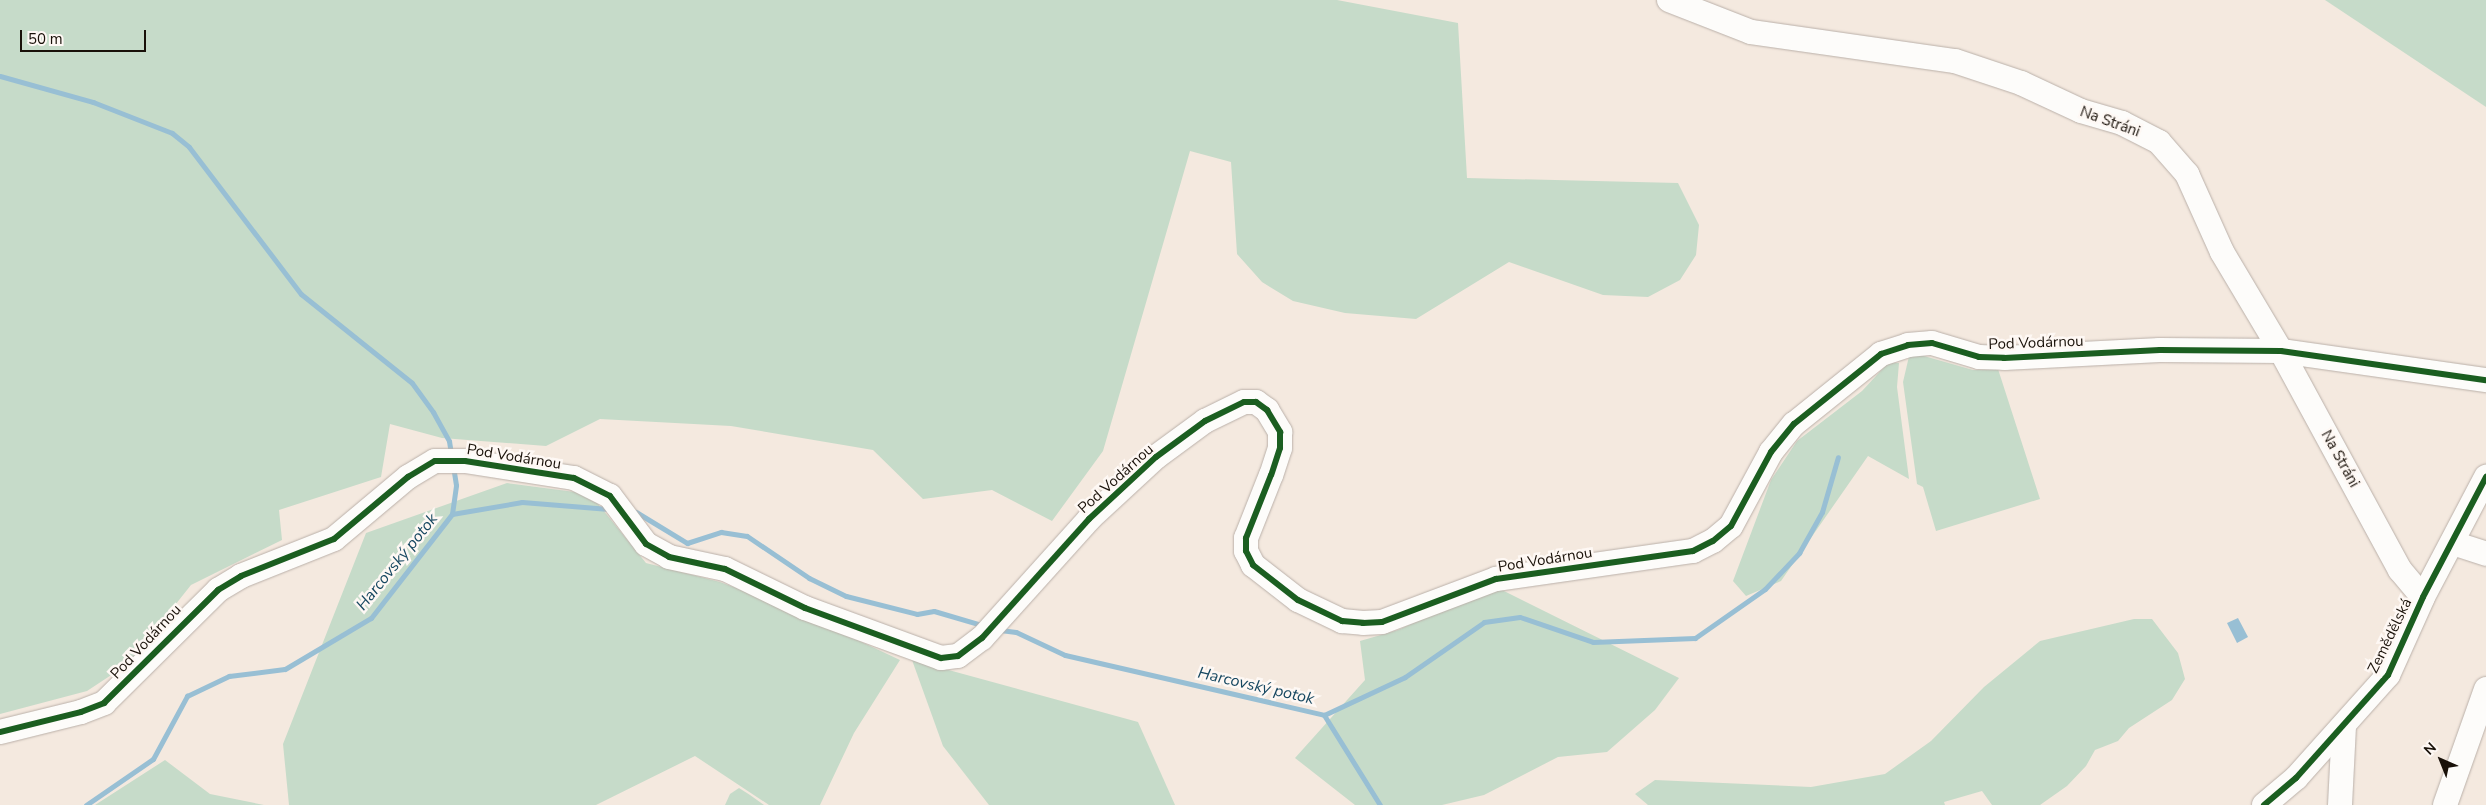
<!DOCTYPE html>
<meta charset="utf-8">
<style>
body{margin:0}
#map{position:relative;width:2486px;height:805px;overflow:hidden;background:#f4e9df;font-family:"Nunito Sans",sans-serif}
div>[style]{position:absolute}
.green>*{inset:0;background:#c6dbc9}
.water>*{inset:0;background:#98bfd4}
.stream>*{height:5px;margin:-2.5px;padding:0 2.5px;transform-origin:2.5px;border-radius:2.5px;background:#98bfd4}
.roads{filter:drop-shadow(0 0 1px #bab0a9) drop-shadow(0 0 1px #bab0a9)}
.minor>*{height:24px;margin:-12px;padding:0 12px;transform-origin:12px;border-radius:12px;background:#fdfcfa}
.cycleway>*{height:6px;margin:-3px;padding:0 3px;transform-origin:3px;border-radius:3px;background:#1b5e20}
span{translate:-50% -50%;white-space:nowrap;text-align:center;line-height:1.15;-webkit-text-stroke:5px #fef8f4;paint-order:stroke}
.street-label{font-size:15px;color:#191109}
.water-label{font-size:16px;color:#174861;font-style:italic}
.north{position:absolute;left:2416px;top:735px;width:50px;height:50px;-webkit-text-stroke:4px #fef8f4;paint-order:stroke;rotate:316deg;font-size:14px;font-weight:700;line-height:20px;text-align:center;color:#191109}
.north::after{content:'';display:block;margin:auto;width:18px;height:22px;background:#191109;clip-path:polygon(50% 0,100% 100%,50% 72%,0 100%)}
.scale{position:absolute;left:20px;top:30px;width:126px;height:22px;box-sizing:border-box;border:2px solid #191109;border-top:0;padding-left:6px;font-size:15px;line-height:18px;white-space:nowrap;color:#191109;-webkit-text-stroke:4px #fef8f4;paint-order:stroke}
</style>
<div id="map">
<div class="green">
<div style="clip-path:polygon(0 0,1337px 0,1458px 23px,1467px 178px,1678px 183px,1699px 225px,1696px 255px,1680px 280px,1648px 297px,1603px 295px,1509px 262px,1416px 319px,1345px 313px,1293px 301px,1262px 282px,1237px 254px,1231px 162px,1190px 151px,1103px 451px,1052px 521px,992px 490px,923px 499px,873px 450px,731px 426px,600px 419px,546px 446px,442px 438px,390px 424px,381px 477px,279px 510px,282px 540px,191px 585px,128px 664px,87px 691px,0 714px)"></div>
<div style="clip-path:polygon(2325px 0,2486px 0,2486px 107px)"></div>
<div style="clip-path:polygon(1910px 352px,1973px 370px,1998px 369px,2040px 499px,1936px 531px,1923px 487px,1917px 484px,1903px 382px)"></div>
<div style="clip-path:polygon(1889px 362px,1899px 363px,1897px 387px,1909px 479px,1868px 456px,1781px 581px,1746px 596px,1733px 581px,1771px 480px,1797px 441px,1862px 391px)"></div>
<div style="clip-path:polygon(507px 483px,590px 494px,646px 563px,720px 582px,785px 606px,900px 660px,854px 733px,820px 805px,769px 805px,695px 756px,596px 805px,289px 805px,283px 744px,366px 533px)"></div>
<div style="clip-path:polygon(1494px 586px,1679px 678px,1655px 710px,1607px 752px,1558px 757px,1484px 795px,1442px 805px,1355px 805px,1295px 758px,1365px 680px,1360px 641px,1398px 630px)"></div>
<div style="clip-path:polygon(2134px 619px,2152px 619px,2178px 653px,2185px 679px,2172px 700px,2129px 728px,2118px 741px,2095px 750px,2086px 766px,2067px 786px,2040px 805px,1992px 805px,1982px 791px,1944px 802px,1945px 805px,1648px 805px,1635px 794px,1655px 780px,1811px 787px,1885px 774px,1931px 741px,1984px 687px,2040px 641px)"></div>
<div style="clip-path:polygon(912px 660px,1138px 722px,1175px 805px,989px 805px,943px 746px)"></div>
<div style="clip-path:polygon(165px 760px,210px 794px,264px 805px,95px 805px)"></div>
<div style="clip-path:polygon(739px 788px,750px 795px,764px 805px,725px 805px,730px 794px)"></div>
</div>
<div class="water">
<div style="clip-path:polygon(2238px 618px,2248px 637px,2237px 643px,2227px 623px)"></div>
</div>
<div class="stream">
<div style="left:0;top:76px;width:97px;rotate:15.6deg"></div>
<div style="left:93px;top:102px;width:85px;rotate:21.4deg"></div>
<div style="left:172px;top:133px;width:22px;rotate:39deg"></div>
<div style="left:189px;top:147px;width:185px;rotate:52.7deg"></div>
<div style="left:301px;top:294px;width:142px;rotate:38.7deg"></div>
<div style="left:412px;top:383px;width:36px;rotate:54deg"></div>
<div style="left:433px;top:412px;width:33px;rotate:61deg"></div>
<div style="left:449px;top:441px;width:13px;rotate:81deg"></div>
<div style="left:636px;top:512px;width:60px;rotate:31.3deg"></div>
<div style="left:687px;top:543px;width:36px;rotate:-18deg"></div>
<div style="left:721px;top:532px;width:26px;rotate:9deg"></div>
<div style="left:747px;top:536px;width:75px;rotate:34.1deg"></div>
<div style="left:809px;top:578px;width:41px;rotate:25.9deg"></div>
<div style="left:846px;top:596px;width:73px;rotate:14.2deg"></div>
<div style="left:917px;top:614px;width:17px;rotate:-10deg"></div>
<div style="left:934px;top:611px;width:50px;rotate:16.3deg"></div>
<div style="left:452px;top:514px;width:29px;rotate:-82deg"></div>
<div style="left:456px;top:485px;width:18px;rotate:-99deg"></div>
<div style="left:1000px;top:630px;width:16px;rotate:7deg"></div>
<div style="left:1016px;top:632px;width:54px;rotate:25.1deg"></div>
<div style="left:1065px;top:655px;width:266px;rotate:13deg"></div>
<div style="left:1324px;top:715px;width:89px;rotate:-25.1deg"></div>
<div style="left:1405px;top:677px;width:96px;rotate:-34.8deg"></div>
<div style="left:1484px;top:622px;width:36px;rotate:-8deg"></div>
<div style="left:1520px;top:617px;width:77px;rotate:18.9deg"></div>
<div style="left:1593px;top:642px;width:102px;rotate:-2.2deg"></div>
<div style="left:1695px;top:638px;width:85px;rotate:-35deg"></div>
<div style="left:1765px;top:589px;width:50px;rotate:-46.6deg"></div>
<div style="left:1799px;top:553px;width:47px;rotate:-60.7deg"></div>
<div style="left:1822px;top:512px;width:57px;rotate:-73.8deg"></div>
<div style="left:1324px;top:715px;width:106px;rotate:58.1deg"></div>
<div style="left:86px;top:805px;width:81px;rotate:-34.5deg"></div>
<div style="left:153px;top:759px;width:72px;rotate:-61.6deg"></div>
<div style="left:187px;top:696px;width:47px;rotate:-25.5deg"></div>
<div style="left:229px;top:676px;width:56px;rotate:-7.1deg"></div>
<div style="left:285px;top:669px;width:100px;rotate:-30.7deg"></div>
<div style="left:371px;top:618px;width:132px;rotate:-52.1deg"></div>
<div style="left:452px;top:514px;width:71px;rotate:-9.7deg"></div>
<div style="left:522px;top:502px;width:87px;rotate:4.6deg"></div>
</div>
<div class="roads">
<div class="minor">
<div style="left:1669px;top:0;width:88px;rotate:21.3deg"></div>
<div style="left:1751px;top:32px;width:206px;rotate:8.1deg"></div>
<div style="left:1955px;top:61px;width:70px;rotate:18.4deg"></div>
<div style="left:2021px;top:83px;width:66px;rotate:25deg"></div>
<div style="left:2081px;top:111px;width:43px;rotate:16.3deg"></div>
<div style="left:2122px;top:123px;width:42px;rotate:27.2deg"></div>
<div style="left:2159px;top:142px;width:43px;rotate:48.8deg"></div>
<div style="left:2187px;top:174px;width:85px;rotate:65.8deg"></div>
<div style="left:2222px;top:252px;width:115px;rotate:59.2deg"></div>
<div style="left:2281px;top:351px;width:249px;rotate:61.5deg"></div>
<div style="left:2400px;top:570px;width:35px;rotate:50deg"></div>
<div style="left:2453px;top:543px;width:35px;rotate:18deg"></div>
<div style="left:0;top:732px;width:83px;rotate:-13.9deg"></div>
<div style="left:81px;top:712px;width:25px;rotate:-21deg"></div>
<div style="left:104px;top:703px;width:161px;rotate:-44.7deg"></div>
<div style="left:218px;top:590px;width:27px;rotate:-31deg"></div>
<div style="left:241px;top:576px;width:100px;rotate:-21.7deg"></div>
<div style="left:334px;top:539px;width:97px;rotate:-40deg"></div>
<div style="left:408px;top:477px;width:31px;rotate:-31deg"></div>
<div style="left:435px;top:461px;width:30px"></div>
<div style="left:465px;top:461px;width:110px;rotate:8.9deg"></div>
<div style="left:574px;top:478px;width:40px;rotate:26.6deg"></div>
<div style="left:610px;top:496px;width:60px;rotate:53.1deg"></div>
<div style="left:646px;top:544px;width:26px;rotate:29deg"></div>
<div style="left:669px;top:557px;width:57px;rotate:12.1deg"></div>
<div style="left:725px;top:569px;width:89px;rotate:26deg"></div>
<div style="left:805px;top:608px;width:145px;rotate:20.2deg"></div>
<div style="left:941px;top:658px;width:17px;rotate:-7deg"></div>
<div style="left:958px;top:656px;width:30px;rotate:-37deg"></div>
<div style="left:982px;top:638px;width:160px;rotate:-48deg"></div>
<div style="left:1089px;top:519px;width:91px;rotate:-42.8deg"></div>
<div style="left:1156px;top:457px;width:61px;rotate:-36.3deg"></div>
<div style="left:1205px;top:421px;width:43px;rotate:-26deg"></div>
<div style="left:1244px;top:402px;width:12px"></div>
<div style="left:1256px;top:402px;width:14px;rotate:36deg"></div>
<div style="left:1267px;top:410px;width:26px;rotate:59deg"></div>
<div style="left:1280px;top:432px;width:16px;rotate:90deg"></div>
<div style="left:1280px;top:448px;width:28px;rotate:108deg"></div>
<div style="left:1271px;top:475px;width:68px;rotate:111.6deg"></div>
<div style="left:1246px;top:538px;width:13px;rotate:90deg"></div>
<div style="left:1246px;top:551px;width:16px;rotate:63deg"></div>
<div style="left:1253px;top:565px;width:57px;rotate:37.9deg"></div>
<div style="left:1298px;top:600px;width:49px;rotate:25.5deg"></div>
<div style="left:1342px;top:621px;width:21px;rotate:5deg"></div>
<div style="left:1363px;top:623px;width:19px;rotate:-3deg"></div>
<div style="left:1382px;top:622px;width:122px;rotate:-20.7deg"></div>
<div style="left:1496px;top:579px;width:199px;rotate:-8.1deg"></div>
<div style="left:1693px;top:551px;width:22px;rotate:-27deg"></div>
<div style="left:1713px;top:541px;width:23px;rotate:-40deg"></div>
<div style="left:1731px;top:526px;width:84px;rotate:-61.6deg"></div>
<div style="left:1771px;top:452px;width:36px;rotate:-51deg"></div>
<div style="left:1794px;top:424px;width:112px;rotate:-38.8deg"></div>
<div style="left:1881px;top:354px;width:28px;rotate:-18deg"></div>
<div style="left:1908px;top:345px;width:24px;rotate:-5deg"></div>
<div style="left:1932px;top:343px;width:49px;rotate:16.6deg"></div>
<div style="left:1979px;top:357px;width:25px;rotate:2deg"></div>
<div style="left:2004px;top:358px;width:156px;rotate:-2.9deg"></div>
<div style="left:2160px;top:350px;width:121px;rotate:0.5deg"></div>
<div style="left:2281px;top:351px;width:207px;rotate:8.1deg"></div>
<div style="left:2264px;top:805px;width:42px;rotate:-40.2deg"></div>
<div style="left:2296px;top:778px;width:138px;rotate:-48.2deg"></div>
<div style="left:2388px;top:675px;width:85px;rotate:-65.8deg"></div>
<div style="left:2423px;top:597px;width:136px;rotate:-62.3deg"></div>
<div style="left:2340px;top:805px;width:78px;rotate:-87.1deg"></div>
<div style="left:2445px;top:805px;width:123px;rotate:-70.5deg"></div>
</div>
</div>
<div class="cycleway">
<div style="left:0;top:732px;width:83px;rotate:-13.9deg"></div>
<div style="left:81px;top:712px;width:25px;rotate:-21deg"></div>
<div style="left:104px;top:703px;width:161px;rotate:-44.7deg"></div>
<div style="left:218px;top:590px;width:27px;rotate:-31deg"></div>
<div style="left:241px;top:576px;width:100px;rotate:-21.7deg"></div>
<div style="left:334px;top:539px;width:97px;rotate:-40deg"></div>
<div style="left:408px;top:477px;width:31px;rotate:-31deg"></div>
<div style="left:435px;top:461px;width:30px"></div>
<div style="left:465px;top:461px;width:110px;rotate:8.9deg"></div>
<div style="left:574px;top:478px;width:40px;rotate:26.6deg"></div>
<div style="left:610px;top:496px;width:60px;rotate:53.1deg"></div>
<div style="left:646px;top:544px;width:26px;rotate:29deg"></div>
<div style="left:669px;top:557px;width:57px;rotate:12.1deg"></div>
<div style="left:725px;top:569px;width:89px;rotate:26deg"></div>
<div style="left:805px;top:608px;width:145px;rotate:20.2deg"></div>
<div style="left:941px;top:658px;width:17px;rotate:-7deg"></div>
<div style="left:958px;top:656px;width:30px;rotate:-37deg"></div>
<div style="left:982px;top:638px;width:160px;rotate:-48deg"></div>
<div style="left:1089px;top:519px;width:91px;rotate:-42.8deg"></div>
<div style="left:1156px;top:457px;width:61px;rotate:-36.3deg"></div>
<div style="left:1205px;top:421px;width:43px;rotate:-26deg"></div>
<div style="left:1244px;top:402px;width:12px"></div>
<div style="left:1256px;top:402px;width:14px;rotate:36deg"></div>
<div style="left:1267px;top:410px;width:26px;rotate:59deg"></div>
<div style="left:1280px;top:432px;width:16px;rotate:90deg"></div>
<div style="left:1280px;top:448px;width:28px;rotate:108deg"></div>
<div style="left:1271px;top:475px;width:68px;rotate:111.6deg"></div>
<div style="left:1246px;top:538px;width:13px;rotate:90deg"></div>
<div style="left:1246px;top:551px;width:16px;rotate:63deg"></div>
<div style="left:1253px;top:565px;width:57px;rotate:37.9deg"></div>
<div style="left:1298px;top:600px;width:49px;rotate:25.5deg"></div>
<div style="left:1342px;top:621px;width:21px;rotate:5deg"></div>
<div style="left:1363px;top:623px;width:19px;rotate:-3deg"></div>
<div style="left:1382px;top:622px;width:122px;rotate:-20.7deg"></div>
<div style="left:1496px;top:579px;width:199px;rotate:-8.1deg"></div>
<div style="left:1693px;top:551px;width:22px;rotate:-27deg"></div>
<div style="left:1713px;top:541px;width:23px;rotate:-40deg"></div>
<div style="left:1731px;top:526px;width:84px;rotate:-61.6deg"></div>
<div style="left:1771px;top:452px;width:36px;rotate:-51deg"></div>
<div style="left:1794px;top:424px;width:112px;rotate:-38.8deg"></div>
<div style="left:1881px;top:354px;width:28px;rotate:-18deg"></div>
<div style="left:1908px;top:345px;width:24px;rotate:-5deg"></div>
<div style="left:1932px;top:343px;width:49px;rotate:16.6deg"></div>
<div style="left:1979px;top:357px;width:25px;rotate:2deg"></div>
<div style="left:2004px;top:358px;width:156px;rotate:-2.9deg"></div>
<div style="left:2160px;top:350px;width:121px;rotate:0.5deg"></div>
<div style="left:2281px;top:351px;width:207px;rotate:8.1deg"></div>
<div style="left:2264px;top:805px;width:42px;rotate:-40.2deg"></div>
<div style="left:2296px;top:778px;width:138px;rotate:-48.2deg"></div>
<div style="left:2388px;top:675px;width:85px;rotate:-65.8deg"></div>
<div style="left:2423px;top:597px;width:136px;rotate:-62.3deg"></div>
</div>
<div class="street-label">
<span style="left:2110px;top:122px;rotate:20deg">Na Stráni</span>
<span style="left:2036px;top:343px;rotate:-2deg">Pod Vodárnou</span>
<span style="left:514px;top:457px;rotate:9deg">Pod Vodárnou</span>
<span style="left:2340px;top:459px;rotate:61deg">Na Stráni</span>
<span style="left:1116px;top:479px;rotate:-42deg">Pod Vodárnou</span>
<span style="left:1545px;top:560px;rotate:-9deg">Pod Vodárnou</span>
<span style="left:2390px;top:636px;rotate:-64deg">Zemědělská</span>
<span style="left:146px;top:642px;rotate:-47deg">Pod Vodárnou</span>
</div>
<div class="water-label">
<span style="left:397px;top:562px;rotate:-51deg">Harcovský potok</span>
<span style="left:1256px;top:686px;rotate:13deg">Harcovský potok</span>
</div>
<div class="north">N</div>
<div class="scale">50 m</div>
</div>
